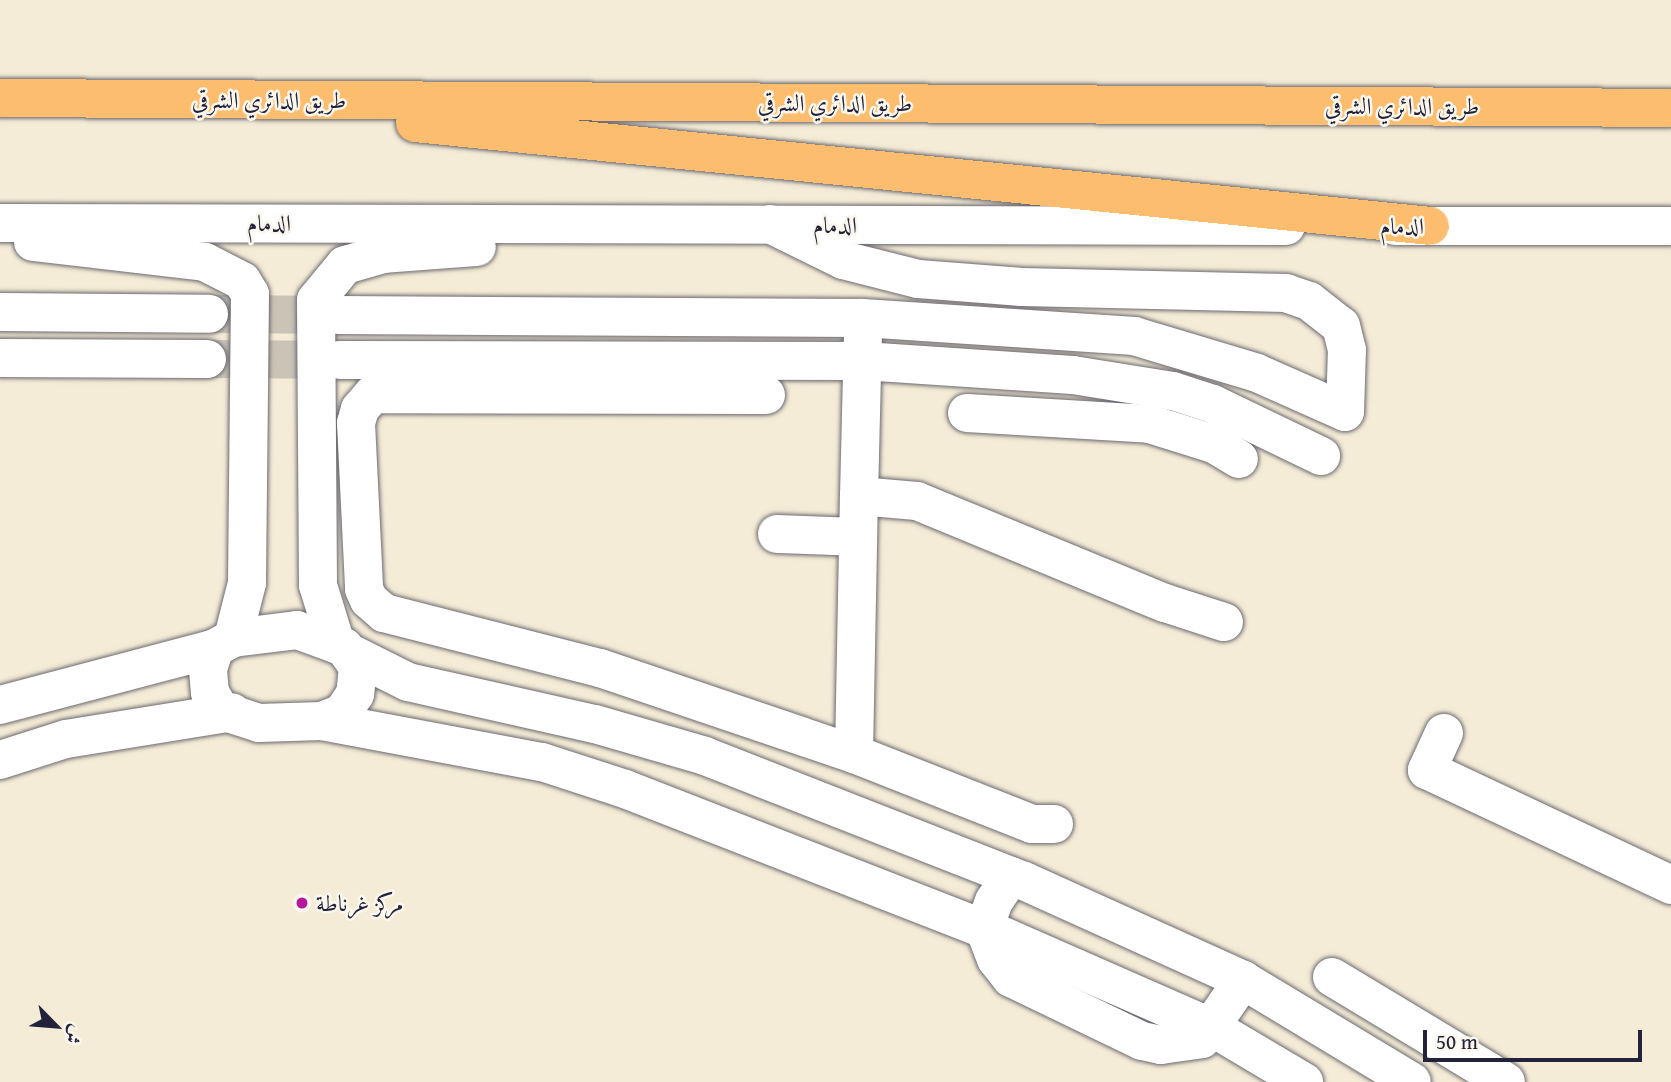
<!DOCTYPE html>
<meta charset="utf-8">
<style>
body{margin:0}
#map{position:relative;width:1671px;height:1082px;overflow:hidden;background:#f4ecd6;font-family:"Gentium Book Plus",Amiri,serif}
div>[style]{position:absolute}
.minor-tunnel>*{height:38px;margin-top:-19px;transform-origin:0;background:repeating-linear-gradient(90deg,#cac4b7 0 38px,transparent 0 57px)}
.roads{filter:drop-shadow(0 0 2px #6c6971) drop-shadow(0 0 2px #6c6971)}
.minor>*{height:38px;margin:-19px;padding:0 19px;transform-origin:19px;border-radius:19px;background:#fff}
.highway>*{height:38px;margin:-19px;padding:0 19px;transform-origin:19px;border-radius:19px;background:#fcbd6f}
.dots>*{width:19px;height:19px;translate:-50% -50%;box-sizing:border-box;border:4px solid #fbf7ec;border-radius:50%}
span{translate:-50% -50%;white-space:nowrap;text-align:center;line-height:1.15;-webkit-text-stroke:5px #fbf7ec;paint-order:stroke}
.street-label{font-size:23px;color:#22223b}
.poi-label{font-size:23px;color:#22223b}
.left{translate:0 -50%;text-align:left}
.north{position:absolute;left:21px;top:991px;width:70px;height:70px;-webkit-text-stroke:5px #fbf7ec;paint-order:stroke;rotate:115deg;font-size:19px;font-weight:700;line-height:28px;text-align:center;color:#22223b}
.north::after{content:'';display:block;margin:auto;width:24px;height:32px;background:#22223b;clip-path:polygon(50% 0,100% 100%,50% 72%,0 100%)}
.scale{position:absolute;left:1423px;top:1030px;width:219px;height:32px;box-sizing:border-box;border:4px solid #22223b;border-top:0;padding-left:9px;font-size:21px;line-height:24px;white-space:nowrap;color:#22223b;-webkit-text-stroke:5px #fbf7ec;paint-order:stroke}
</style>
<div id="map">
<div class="minor-tunnel">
<div style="left:209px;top:314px;width:129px;rotate:0.4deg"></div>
<div style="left:207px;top:359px;width:133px;rotate:0.4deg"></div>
</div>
<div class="roads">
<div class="minor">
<div style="left:0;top:223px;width:1286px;rotate:0.13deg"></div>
<div style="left:1395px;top:226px;width:276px"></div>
<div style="left:33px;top:242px;width:173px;rotate:6.6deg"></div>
<div style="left:205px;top:262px;width:42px;rotate:27.2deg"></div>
<div style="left:242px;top:281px;width:15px;rotate:58deg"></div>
<div style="left:250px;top:294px;width:289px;rotate:90.6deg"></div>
<div style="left:247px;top:583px;width:57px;rotate:104.3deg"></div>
<div style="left:0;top:312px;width:209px;rotate:0.5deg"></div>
<div style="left:338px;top:315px;width:525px;rotate:0.33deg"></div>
<div style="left:863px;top:318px;width:272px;rotate:3.8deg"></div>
<div style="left:1134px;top:336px;width:128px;rotate:16.7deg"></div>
<div style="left:1257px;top:373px;width:96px;rotate:23.9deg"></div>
<div style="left:1345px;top:412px;width:62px;rotate:-88.2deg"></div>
<div style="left:1347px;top:350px;width:25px;rotate:-104deg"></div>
<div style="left:1341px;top:326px;width:41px;rotate:-142deg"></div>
<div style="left:1309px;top:301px;width:24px;rotate:-161deg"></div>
<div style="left:1286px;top:293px;width:264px;rotate:-178.7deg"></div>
<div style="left:1022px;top:287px;width:104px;rotate:-175.6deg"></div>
<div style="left:918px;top:279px;width:77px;rotate:-165.8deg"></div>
<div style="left:843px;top:260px;width:81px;rotate:-153.7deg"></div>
<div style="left:0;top:358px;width:207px;rotate:0.3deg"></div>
<div style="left:340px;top:360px;width:523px;rotate:0.11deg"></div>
<div style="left:863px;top:361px;width:210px;rotate:3.8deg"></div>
<div style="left:1073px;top:375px;width:101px;rotate:9.1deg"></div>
<div style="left:1173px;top:391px;width:42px;rotate:18deg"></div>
<div style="left:1213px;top:404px;width:120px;rotate:25.7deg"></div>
<div style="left:766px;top:395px;width:393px;rotate:-179.9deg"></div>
<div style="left:373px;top:394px;width:20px;rotate:131deg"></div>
<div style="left:360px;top:409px;width:15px;rotate:106deg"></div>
<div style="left:356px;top:423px;width:166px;rotate:87.2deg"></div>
<div style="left:364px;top:589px;width:12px;rotate:66deg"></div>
<div style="left:369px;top:600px;width:20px;rotate:41deg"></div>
<div style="left:384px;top:613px;width:223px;rotate:14.3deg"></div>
<div style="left:600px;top:668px;width:268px;rotate:18.7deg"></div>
<div style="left:967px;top:413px;width:183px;rotate:3.4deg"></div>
<div style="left:1150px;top:424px;width:67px;rotate:17.4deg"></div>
<div style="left:1214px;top:444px;width:29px;rotate:31deg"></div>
<div style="left:859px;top:496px;width:159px;rotate:-88.6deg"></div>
<div style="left:777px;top:534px;width:80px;rotate:2.1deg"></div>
<div style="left:297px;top:630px;width:50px;rotate:19.9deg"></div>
<div style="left:344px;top:647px;width:24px;rotate:55deg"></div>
<div style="left:358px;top:667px;width:27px;rotate:96deg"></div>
<div style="left:355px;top:694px;width:23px;rotate:124deg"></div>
<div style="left:342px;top:713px;width:22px;rotate:158deg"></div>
<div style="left:322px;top:721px;width:63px;rotate:178.2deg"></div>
<div style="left:259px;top:723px;width:40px;rotate:-162deg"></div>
<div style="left:221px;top:711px;width:21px;rotate:-121deg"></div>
<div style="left:210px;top:693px;width:24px;rotate:-95deg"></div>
<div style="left:208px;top:669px;width:22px;rotate:-72deg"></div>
<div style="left:215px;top:648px;width:21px;rotate:-29deg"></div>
<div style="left:233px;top:638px;width:64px;rotate:-7.1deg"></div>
<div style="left:336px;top:644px;width:62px;rotate:-107deg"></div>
<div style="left:318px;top:585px;width:285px;rotate:-90.4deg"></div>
<div style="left:316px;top:300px;width:45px;rotate:-50.4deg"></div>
<div style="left:345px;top:265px;width:41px;rotate:-15.8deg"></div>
<div style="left:384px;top:254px;width:93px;rotate:-4.3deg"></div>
<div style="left:348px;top:652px;width:67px;rotate:26.6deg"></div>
<div style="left:408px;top:682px;width:192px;rotate:12.7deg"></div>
<div style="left:595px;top:724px;width:115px;rotate:16.2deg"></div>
<div style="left:705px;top:756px;width:343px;rotate:21.4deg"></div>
<div style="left:1024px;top:881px;width:240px;rotate:24.3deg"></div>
<div style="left:1243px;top:980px;width:197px;rotate:31.1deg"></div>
<div style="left:0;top:705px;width:222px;rotate:-14.8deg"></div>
<div style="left:322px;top:721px;width:224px;rotate:10.6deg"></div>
<div style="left:542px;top:762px;width:87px;rotate:18deg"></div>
<div style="left:625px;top:789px;width:406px;rotate:21.3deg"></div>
<div style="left:1003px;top:936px;width:229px;rotate:23.7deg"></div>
<div style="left:1213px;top:1028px;width:106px;rotate:30.7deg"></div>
<div style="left:1444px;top:733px;width:41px;rotate:114.7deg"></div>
<div style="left:1427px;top:770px;width:270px;rotate:25.2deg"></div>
<div style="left:0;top:760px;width:69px;rotate:-17.7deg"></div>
<div style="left:66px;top:739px;width:168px;rotate:-9.2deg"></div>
<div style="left:1054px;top:824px;width:22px;rotate:180deg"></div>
<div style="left:1032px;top:824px;width:191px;rotate:-158.5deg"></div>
<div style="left:854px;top:754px;width:258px;rotate:-88.9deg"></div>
<div style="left:859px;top:496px;width:58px;rotate:4.9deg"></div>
<div style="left:917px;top:501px;width:268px;rotate:22.4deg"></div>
<div style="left:1165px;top:603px;width:62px;rotate:17.9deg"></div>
<div style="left:1011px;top:876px;width:30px;rotate:124deg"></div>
<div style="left:994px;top:901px;width:29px;rotate:110deg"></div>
<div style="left:984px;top:928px;width:33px;rotate:69deg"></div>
<div style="left:996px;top:959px;width:24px;rotate:52deg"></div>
<div style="left:1011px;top:978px;width:145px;rotate:25.7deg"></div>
<div style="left:1142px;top:1041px;width:19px;rotate:12deg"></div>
<div style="left:1161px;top:1045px;width:41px;rotate:-8.3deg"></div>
<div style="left:1202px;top:1039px;width:72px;rotate:-55.2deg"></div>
<div style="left:1332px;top:977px;width:203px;rotate:31.1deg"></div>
</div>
<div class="highway">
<div style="left:0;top:98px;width:1671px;rotate:0.34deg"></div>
<div style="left:415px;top:123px;width:1020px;rotate:5.79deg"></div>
</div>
</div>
<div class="dots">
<div style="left:302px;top:903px;background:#b5179e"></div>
</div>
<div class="street-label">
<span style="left:269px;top:100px">طريق الدائري الشرقي</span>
<span style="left:835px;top:103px">طريق الدائري الشرقي</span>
<span style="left:1402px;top:106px">طريق الدائري الشرقي</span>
<span style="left:269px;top:223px">الدمام</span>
<span style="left:835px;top:225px">الدمام</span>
<span style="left:1402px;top:226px">الدمام</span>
</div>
<div class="poi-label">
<span class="left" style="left:316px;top:903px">مركز غرناطة</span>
</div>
<div class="north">ش</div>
<div class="scale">50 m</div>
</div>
